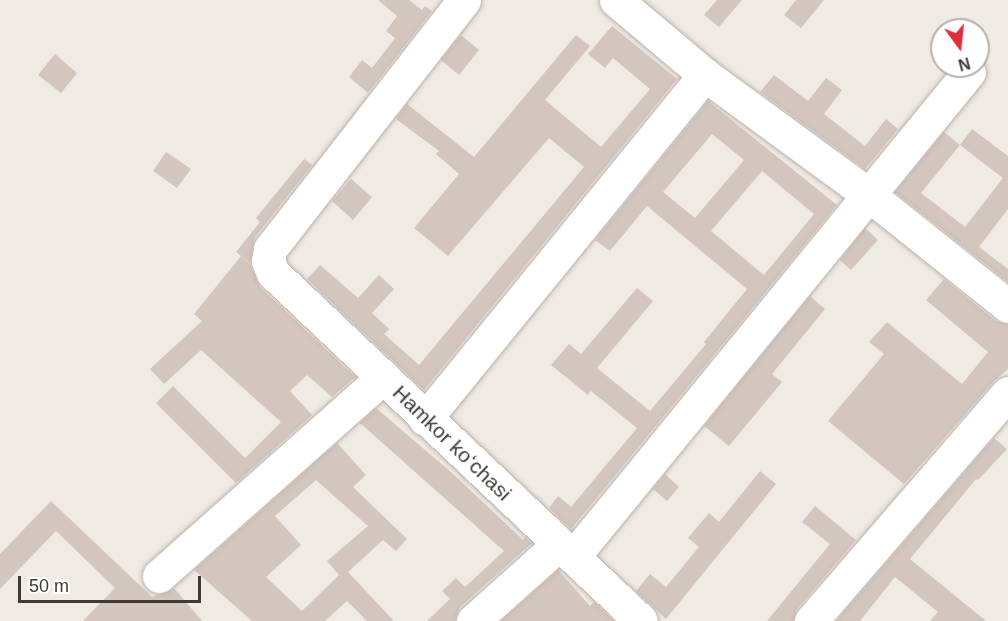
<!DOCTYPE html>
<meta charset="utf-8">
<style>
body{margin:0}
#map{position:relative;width:1008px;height:621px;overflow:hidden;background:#f0eae4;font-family:Arial,sans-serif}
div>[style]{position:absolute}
.building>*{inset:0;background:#d3c6be}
.roads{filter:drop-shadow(0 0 2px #bdb2ab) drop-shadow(0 0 2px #bdb2ab)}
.minor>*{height:33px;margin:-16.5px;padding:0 16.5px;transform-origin:16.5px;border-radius:16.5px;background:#fff}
span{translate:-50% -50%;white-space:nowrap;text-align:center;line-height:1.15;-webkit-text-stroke:4.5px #fff;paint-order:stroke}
.street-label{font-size:21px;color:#413935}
.north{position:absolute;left:930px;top:18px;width:60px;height:60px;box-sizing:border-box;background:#fff;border:2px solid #b3b0ae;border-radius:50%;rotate:165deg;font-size:16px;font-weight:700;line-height:24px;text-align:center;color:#413935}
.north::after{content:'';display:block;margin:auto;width:21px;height:27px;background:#de2d3c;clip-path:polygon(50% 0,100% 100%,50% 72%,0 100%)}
.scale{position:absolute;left:18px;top:576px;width:183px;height:27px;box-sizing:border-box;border:3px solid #413935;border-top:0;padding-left:8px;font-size:18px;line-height:21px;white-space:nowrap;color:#413935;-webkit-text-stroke:4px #fff;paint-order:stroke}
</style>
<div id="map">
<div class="building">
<div style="clip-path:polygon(378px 0,409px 0,422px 10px,425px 6px,432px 11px,368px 93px,349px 77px,362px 60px,372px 68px,395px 38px,386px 31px,397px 16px)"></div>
<div style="clip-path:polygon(717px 0,742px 0,719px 27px,704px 15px)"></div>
<div style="clip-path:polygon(796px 0,824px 0,801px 28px,784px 15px)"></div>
<div style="clip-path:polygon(612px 26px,677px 79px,424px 390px,307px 279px,320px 265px,358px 298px,379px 275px,394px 289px,372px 313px,389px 329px,384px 334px,419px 365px,584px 167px,549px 138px,448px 256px,414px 228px,459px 174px,436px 154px,439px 151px,396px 119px,407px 104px,474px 157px,576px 35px,590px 46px,545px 100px,601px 147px,650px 89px,613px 58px,605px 68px,588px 54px)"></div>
<div style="clip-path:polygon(461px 35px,479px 50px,459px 75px,441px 60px)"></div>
<div style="clip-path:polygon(55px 54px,77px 73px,61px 93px,38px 75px)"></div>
<div style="clip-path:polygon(774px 75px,808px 101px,826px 78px,842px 90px,824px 114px,865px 146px,886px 119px,898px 129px,865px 169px,760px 92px)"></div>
<div style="clip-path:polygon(evenodd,708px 101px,837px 205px,571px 529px,549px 508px,558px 496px,571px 507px,637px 428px,591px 391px,588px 395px,551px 365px,569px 344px,581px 354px,637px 288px,653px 301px,597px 368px,650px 411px,706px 344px,704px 342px,747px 289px,647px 206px,610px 251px,595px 240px,708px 101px,712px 134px,744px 160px,695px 218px,663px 192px,712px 134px,708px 101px,762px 171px,814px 214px,764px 275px,711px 231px,762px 171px)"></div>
<div style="clip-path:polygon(evenodd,972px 129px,1008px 156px,1008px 209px,979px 247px,1008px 269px,1008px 282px,895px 192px,944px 132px,960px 145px,972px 129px,960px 145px,1003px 178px,965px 227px,921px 193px,960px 145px)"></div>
<div style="clip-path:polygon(166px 152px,191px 169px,177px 188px,153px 171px)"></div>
<div style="clip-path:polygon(304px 159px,312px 165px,255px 237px,250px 263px,236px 252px,260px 222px,256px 218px)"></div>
<div style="clip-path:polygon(351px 179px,372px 197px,353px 220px,332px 201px)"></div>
<div style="clip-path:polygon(865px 228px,878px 240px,851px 270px,840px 260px)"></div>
<div style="clip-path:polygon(241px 256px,250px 264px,260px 287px,355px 377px,332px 397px,307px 375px,290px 391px,312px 415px,236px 483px,156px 403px,173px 386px,245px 458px,281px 422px,201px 350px,164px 384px,150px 369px,202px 321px,194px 314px)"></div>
<div style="clip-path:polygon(944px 279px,996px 321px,1008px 324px,1008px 369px,994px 381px,904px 484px,828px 421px,884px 354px,869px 342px,887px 322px,962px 384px,988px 352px,926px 300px)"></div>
<div style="clip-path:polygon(810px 296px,825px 309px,772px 374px,782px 382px,729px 446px,704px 426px)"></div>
<div style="clip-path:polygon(376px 408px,452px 473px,523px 540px,525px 537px,532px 543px,460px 607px,455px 621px,427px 621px,450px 599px,442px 591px,456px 578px,465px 587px,504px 551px,360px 423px)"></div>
<div style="clip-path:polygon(994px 438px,1007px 449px,978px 480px,976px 479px,910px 559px,986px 621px,930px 621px,938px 612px,895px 577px,860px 621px,836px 621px)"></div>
<div style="clip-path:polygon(evenodd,337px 443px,366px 475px,353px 487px,407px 539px,396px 551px,383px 540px,348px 572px,394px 621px,367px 621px,347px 601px,325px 621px,252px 621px,194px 570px,337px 443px,316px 480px,368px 526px,327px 561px,339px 575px,302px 611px,266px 577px,301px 545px,275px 516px,316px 480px)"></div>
<div style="clip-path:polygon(760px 471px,776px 484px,666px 619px,636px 591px,650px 574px,666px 587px,699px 547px,688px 538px,709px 513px,719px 522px)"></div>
<div style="clip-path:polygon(665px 474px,679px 487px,667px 501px,653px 489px)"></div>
<div style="clip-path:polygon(51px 501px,152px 597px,174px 588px,202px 621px,83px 621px,115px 588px,56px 531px,0 589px,0 554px)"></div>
<div style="clip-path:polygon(815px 506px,856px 540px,797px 609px,793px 621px,767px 621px,830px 544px,802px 522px)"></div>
<div style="clip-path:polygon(558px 570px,590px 606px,594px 602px,614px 621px,501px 621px)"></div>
</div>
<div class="roads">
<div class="minor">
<div style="left:464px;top:0;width:298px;rotate:127.9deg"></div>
<div style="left:281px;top:235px;width:18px;rotate:128deg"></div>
<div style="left:270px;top:249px;width:12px;rotate:99deg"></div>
<div style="left:268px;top:261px;width:13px;rotate:67deg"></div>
<div style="left:273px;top:273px;width:506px;rotate:43.4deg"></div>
<div style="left:616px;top:0;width:116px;rotate:40.1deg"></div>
<div style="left:705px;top:75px;width:203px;rotate:36.2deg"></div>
<div style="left:869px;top:195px;width:178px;rotate:38.6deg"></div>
<div style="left:425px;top:419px;width:444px;rotate:-50.9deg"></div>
<div style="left:573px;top:557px;width:626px;rotate:-50.77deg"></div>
<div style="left:159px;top:576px;width:300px;rotate:-41.6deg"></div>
<div style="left:473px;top:621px;width:115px;rotate:-41.8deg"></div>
<div style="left:811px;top:621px;width:301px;rotate:-49.2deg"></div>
</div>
</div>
<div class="street-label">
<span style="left:452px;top:443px;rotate:44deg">Hamkor koʻchasi</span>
</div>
<div class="north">N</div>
<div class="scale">50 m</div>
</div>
